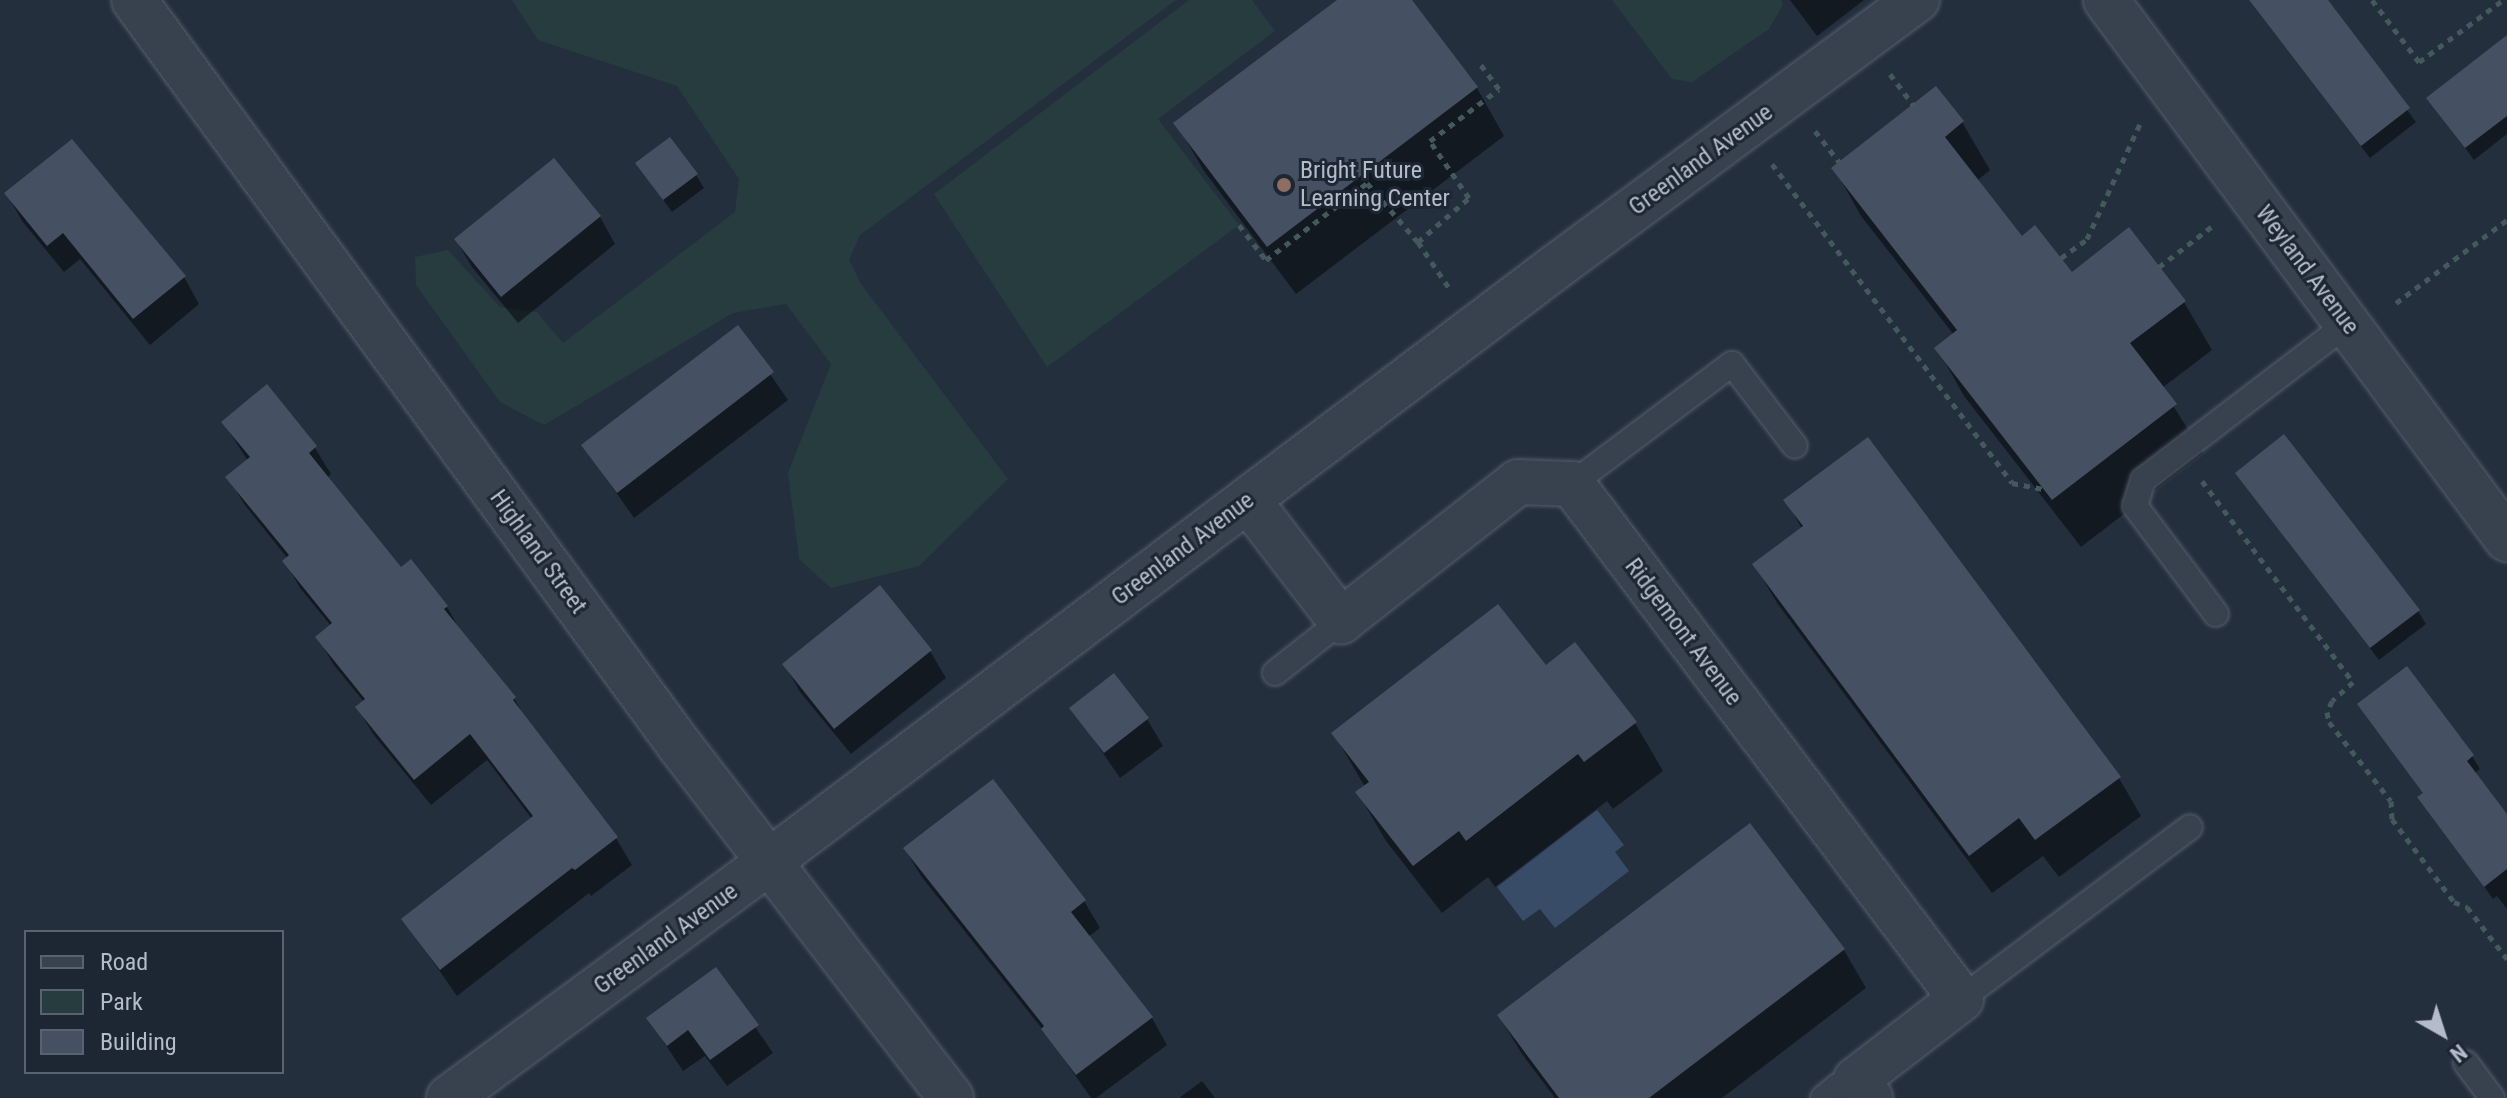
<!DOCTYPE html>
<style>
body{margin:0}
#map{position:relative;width:2507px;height:1098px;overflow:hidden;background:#242f3e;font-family:"Roboto Condensed",sans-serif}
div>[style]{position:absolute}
.green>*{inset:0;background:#263c3f}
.water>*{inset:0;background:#394c67}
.shadow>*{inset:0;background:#0007}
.building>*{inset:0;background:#455162}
.path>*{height:5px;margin-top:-2.5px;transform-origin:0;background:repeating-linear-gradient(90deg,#44595c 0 6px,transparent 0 12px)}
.roads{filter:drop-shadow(0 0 2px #565f6c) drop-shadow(0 0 2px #565f6c)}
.lane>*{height:24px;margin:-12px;padding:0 12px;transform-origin:12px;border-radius:12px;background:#38414e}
.street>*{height:44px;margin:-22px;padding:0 22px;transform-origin:22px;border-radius:22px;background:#38414e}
.dots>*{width:22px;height:22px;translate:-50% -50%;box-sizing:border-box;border:4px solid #1d2633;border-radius:50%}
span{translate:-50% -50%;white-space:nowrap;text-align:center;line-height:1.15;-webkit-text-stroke:6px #1d2633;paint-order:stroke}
.street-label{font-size:24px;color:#b4bcc9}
.poi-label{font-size:24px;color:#b4bcc9}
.left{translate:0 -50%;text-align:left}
.legend{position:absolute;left:24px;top:930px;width:260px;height:144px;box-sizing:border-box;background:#1d2633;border:2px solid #59626f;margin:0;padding:10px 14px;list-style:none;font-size:24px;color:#b4bcc9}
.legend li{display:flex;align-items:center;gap:16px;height:40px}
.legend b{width:40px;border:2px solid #59626f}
.north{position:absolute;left:2403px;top:994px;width:80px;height:80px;-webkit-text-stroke:6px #1d2633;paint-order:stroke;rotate:141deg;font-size:22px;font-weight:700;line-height:32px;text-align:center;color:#b4bcc9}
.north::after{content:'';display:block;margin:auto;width:28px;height:36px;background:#b4bcc9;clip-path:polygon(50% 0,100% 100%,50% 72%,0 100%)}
</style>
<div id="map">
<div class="green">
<div style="clip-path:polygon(512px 0,1176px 0,860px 235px,849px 260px,861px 284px,1008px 479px,919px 566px,831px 588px,799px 559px,788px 473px,831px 364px,786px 304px,733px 313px,544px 425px,500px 402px,416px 285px,415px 257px,448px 250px,500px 307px,537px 312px,563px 343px,735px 212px,739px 179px,677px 86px,538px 40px)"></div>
<div style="clip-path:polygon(1189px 0,1252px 0,1275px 31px,1158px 119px,1239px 225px,1047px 367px,934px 194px)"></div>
<div style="clip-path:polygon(1612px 0,1781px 0,1783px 5px,1769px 29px,1692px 82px,1672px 79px)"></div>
</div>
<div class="water">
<div style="clip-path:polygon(1597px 810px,1624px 845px,1615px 852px,1629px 871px,1555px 928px,1540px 909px,1523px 921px,1497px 887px)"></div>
</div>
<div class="shadow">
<div style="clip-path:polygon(1340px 0,1410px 0,1477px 88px,1504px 136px,1296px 294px,1204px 171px,1176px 123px)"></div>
<div style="clip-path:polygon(1790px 0,1864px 0,1817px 36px)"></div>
<div style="clip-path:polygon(2249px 0,2325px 0,2416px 122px,2370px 158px)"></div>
<div style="clip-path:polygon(2507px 37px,2507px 134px,2474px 160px,2428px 98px)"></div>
<div style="clip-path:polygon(1936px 89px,1962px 122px,1990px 170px,1977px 181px,2021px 239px,2071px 275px,2184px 302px,2212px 350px,2162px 388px,2203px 453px,2081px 547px,1964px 396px,1937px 348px,1954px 335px,1861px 216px,1834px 168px)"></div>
<div style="clip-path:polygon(554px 161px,600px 217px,615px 244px,518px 323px,472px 267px,456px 240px)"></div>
<div style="clip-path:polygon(637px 164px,696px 175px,704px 188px,672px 212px)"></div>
<div style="clip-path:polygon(7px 194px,184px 277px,199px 304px,150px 345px,80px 259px,64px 272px,22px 221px)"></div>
<div style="clip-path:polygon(738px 328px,788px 400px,634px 518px,583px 445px)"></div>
<div style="clip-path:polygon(223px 422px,315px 448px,331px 474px,327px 478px,401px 570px,447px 607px,463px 635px,514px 698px,530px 726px,616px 838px,632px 865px,591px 896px,589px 893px,457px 996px,404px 920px,532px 819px,487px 760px,431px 805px,373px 734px,357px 707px,364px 702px,333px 664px,318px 637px,331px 626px,300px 588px,285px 561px,288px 559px,244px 504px,228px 477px,248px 461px)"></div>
<div style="clip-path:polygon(2238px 474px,2418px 611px,2426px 624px,2379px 660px)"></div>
<div style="clip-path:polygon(1786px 500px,2119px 778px,2141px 816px,2059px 877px,2043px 856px,1992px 893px,1777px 603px,1754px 564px,1802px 529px)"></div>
<div style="clip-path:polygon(930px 651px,946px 678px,851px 754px,800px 692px,785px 665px)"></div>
<div style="clip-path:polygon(1545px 668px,1635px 723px,1663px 771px,1613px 809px,1607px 801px,1495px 887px,1488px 877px,1442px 913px,1386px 841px,1358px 793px,1365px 787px,1334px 734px)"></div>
<div style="clip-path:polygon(1072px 708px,1147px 719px,1163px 746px,1120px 778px)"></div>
<div style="clip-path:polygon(2472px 756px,2480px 769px,2474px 774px,2507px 817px,2507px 909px,2497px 896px,2493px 899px,2420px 798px)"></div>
<div style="clip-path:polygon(905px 849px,1084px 901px,1100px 928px,1088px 937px,1152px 1018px,1167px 1045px,1096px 1098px,1091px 1098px,1047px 1035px,921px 876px)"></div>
<div style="clip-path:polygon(1844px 950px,1866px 988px,1722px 1098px,1555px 1098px,1522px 1054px,1499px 1016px)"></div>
<div style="clip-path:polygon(716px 970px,773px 1053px,727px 1086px,705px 1056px,683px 1071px,648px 1018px)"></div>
<div style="clip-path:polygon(1202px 1081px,1215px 1098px,1179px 1098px)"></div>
</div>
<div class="building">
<div style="clip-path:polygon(1337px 0,1412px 0,1478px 87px,1267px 247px,1173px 123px)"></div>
<div style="clip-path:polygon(2249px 0,2328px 0,2410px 108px,2361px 146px)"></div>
<div style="clip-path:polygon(2507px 35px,2507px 116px,2465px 148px,2426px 98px)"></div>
<div style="clip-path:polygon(1936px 86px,1964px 121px,1945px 137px,2022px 236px,2035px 225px,2072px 272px,2129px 227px,2186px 301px,2130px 343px,2177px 404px,2052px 500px,1934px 348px,1957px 330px,1831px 168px)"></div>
<div style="clip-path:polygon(670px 137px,698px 174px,663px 200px,635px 163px)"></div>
<div style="clip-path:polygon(72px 139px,186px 276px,133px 319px,63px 233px,47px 246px,4px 193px)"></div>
<div style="clip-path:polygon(554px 158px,601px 216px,501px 297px,454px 239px)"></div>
<div style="clip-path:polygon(738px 325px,774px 372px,617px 493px,581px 445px)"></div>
<div style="clip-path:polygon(267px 384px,317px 446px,309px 453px,401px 567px,411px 559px,448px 606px,444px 609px,516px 697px,513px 700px,618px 837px,575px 870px,572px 868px,440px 970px,401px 919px,533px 816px,470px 734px,414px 780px,355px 707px,365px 699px,315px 637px,332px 623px,282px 561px,289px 555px,225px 477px,250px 457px,221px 422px)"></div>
<div style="clip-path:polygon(2284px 434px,2420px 610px,2370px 648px,2235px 473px)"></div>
<div style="clip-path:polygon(1868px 437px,2121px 777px,2035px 840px,2019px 818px,1969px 856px,1752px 564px,1803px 526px,1783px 500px)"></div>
<div style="clip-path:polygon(880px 585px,932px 650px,834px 729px,782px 664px)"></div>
<div style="clip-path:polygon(1498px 604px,1546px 665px,1575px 642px,1637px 722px,1584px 762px,1578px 754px,1466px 841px,1459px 831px,1413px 866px,1355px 792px,1369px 782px,1331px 733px)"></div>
<div style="clip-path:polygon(2407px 666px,2474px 755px,2467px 761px,2507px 814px,2507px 869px,2484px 887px,2417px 797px,2423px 793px,2357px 704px)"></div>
<div style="clip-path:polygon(1114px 673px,1149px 718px,1104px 753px,1069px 708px)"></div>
<div style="clip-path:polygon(993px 779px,1086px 900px,1071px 912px,1153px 1017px,1076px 1075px,1041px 1029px,1044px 1026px,903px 848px)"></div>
<div style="clip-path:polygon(1750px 823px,1845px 949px,1649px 1098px,1559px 1098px,1497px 1015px)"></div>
<div style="clip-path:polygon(716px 967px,759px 1025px,710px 1060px,688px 1030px,667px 1046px,646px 1018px)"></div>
</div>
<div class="path">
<div style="left:2372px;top:0;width:78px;rotate:52.8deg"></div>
<div style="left:2419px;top:62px;width:104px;rotate:-36.4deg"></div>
<div style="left:1890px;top:74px;width:39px;rotate:53deg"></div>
<div style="left:1815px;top:131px;width:39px;rotate:52deg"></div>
<div style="left:1772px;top:164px;width:399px;rotate:53deg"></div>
<div style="left:2012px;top:483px;width:33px;rotate:11deg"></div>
<div style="left:1239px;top:225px;width:44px;rotate:52.4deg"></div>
<div style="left:1266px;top:260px;width:127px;rotate:-37.3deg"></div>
<div style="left:1367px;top:183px;width:78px;rotate:49.2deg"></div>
<div style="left:1418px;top:242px;width:59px;rotate:56deg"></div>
<div style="left:1418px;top:242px;width:67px;rotate:-40.8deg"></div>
<div style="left:1469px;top:198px;width:69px;rotate:-124.4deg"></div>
<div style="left:1430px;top:141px;width:86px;rotate:-37deg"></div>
<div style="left:1499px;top:89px;width:34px;rotate:-127deg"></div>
<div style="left:2061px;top:258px;width:32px;rotate:-36deg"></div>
<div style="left:2087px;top:239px;width:127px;rotate:-65.3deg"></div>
<div style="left:2159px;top:267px;width:71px;rotate:-37.5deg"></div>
<div style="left:2396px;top:303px;width:139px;rotate:-36.8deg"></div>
<div style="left:2202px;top:481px;width:251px;rotate:53.1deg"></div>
<div style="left:2353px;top:682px;width:28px;rotate:138deg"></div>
<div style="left:2332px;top:701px;width:12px;rotate:114deg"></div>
<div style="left:2327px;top:712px;width:10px;rotate:79deg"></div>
<div style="left:2329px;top:722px;width:100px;rotate:51.9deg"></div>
<div style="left:2391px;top:801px;width:18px;rotate:87deg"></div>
<div style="left:2392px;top:819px;width:104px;rotate:53.2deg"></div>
<div style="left:2454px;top:902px;width:14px;rotate:21deg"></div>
<div style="left:2467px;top:907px;width:66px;rotate:52.4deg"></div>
</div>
<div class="roads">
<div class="lane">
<div style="left:1572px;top:484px;width:200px;rotate:-36.9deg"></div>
<div style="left:1732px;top:364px;width:103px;rotate:52.5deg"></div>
<div style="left:2216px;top:614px;width:135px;rotate:-126.9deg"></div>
<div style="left:2135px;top:506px;width:27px;rotate:-73deg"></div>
<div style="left:2143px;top:480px;width:257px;rotate:-37.4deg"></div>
<div style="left:1275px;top:673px;width:84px;rotate:-38.2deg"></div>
<div style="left:1961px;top:999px;width:286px;rotate:-36.9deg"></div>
<div style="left:2466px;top:1063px;width:44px;rotate:53.4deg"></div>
<div style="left:1823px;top:1098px;width:19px;rotate:-39deg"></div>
<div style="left:1838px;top:1086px;width:19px;rotate:-18deg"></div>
</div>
<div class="street">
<div style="left:134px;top:0;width:924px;rotate:53.8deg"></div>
<div style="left:680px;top:746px;width:444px;rotate:52.4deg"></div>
<div style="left:2106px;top:0;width:672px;rotate:53.35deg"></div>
<div style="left:1248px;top:500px;width:153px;rotate:52.5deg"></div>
<div style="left:1341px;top:621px;width:225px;rotate:-38.1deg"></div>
<div style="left:1518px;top:482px;width:54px;rotate:2.1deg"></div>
<div style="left:1572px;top:484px;width:645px;rotate:52.93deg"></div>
<div style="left:1961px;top:999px;width:133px;rotate:142.4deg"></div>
<div style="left:1856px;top:1080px;width:23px;rotate:52deg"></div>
<div style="left:449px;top:1098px;width:399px;rotate:-36.4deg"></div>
<div style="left:770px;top:861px;width:987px;rotate:-37.09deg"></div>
<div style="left:1557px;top:266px;width:448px;rotate:-36.5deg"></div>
</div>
</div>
<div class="dots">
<div style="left:1284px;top:185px;background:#8d6e63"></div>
</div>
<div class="street-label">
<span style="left:1701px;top:160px;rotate:-36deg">Greenland Avenue</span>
<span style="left:2307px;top:270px;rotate:53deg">Weyland Avenue</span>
<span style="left:1183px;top:549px;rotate:-37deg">Greenland Avenue</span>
<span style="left:538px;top:552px;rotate:54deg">Highland Street</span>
<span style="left:1683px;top:632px;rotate:53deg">Ridgemont Avenue</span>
<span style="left:666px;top:939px;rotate:-36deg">Greenland Avenue</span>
</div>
<div class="poi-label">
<span class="left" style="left:1300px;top:185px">Bright Future<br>Learning Center</span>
</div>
<ul class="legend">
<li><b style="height:10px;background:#38414e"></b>Road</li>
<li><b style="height:22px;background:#263c3f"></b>Park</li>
<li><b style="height:22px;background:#455162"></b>Building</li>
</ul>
<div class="north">N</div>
</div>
